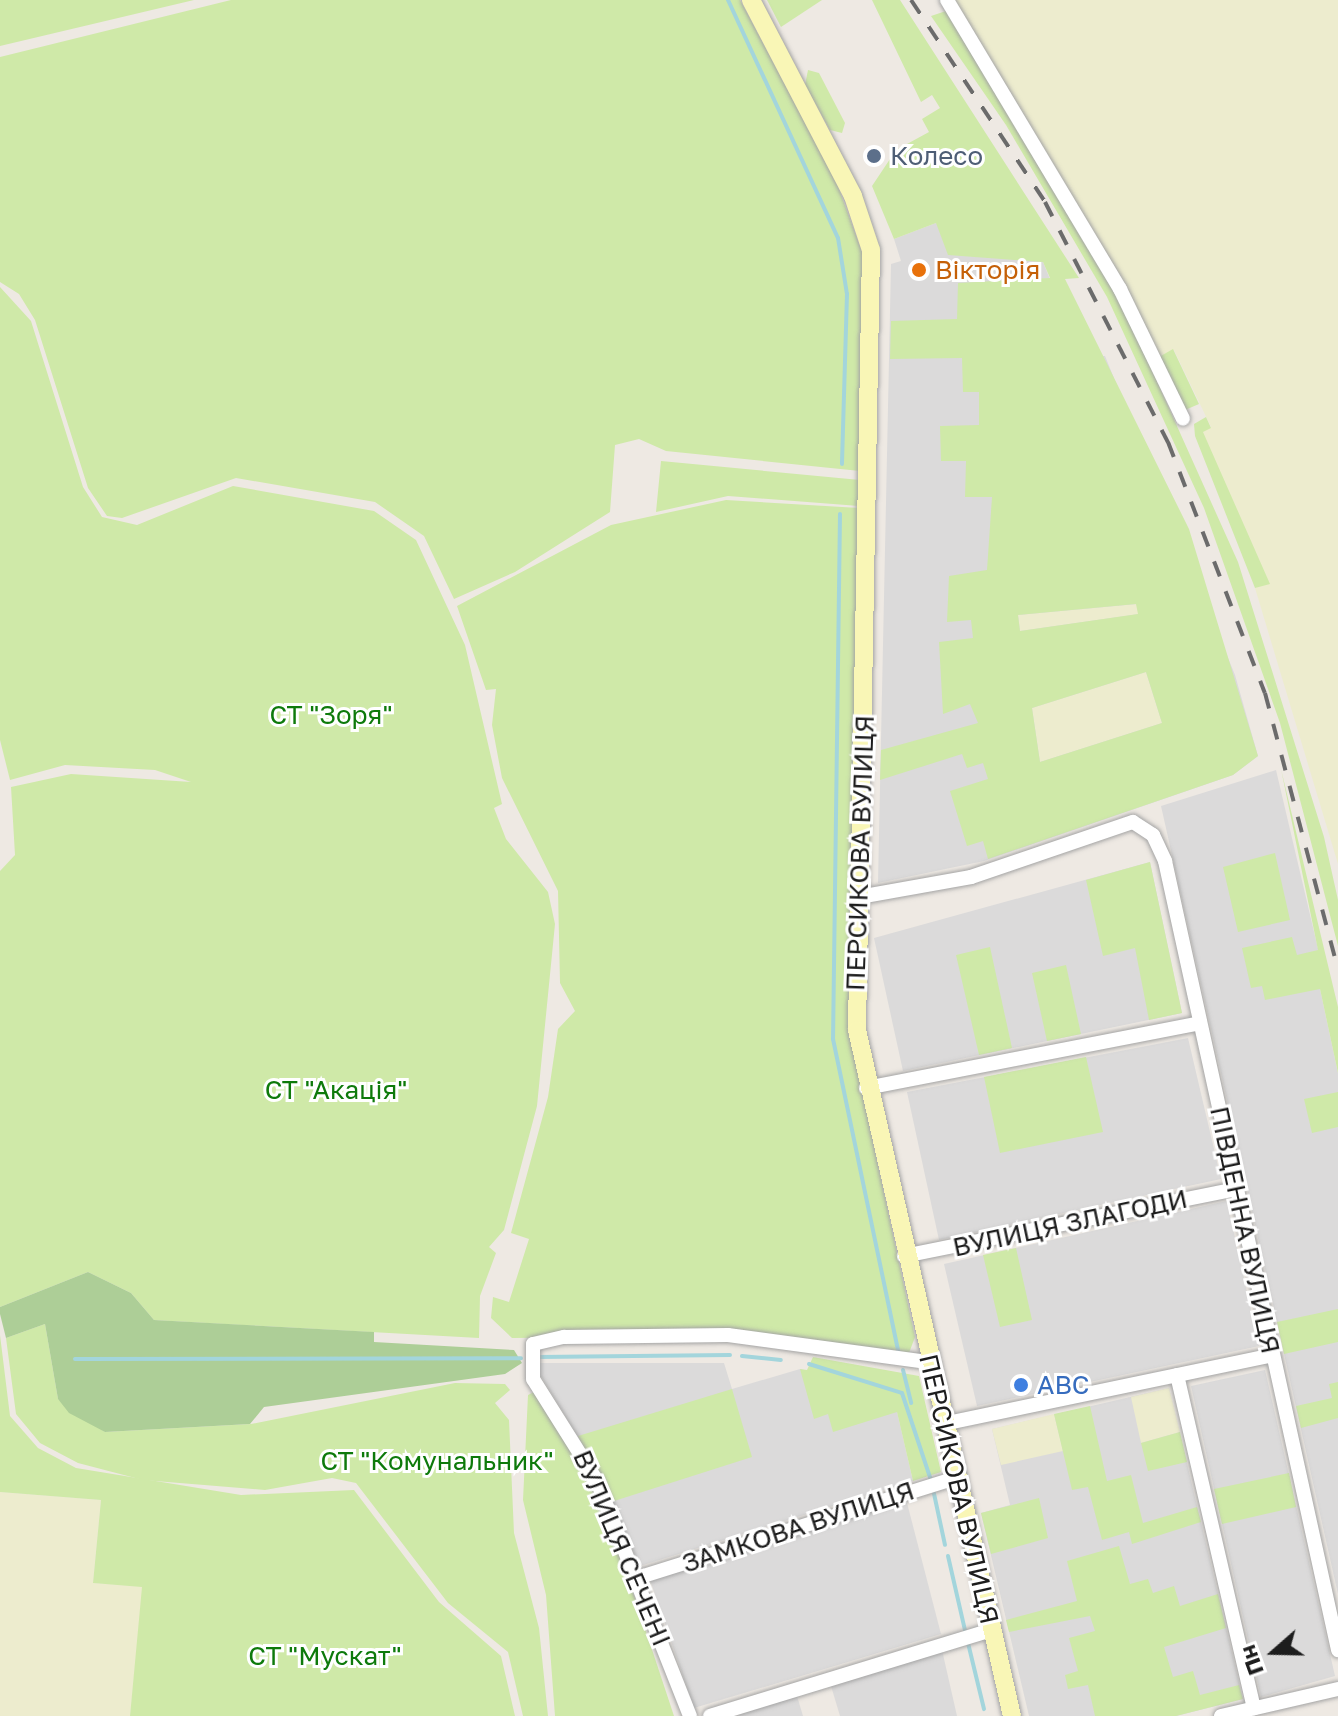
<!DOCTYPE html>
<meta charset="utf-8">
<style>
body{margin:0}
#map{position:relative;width:1338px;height:1716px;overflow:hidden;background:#eee9e3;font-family:"Golos Text",sans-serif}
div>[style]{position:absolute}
.residential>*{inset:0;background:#dbdada}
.farmland>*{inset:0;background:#edecce}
.grass>*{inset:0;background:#cfe9a8}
.forest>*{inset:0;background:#adce97}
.stream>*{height:4px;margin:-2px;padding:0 2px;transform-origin:2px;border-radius:2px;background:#a3d5dc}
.roads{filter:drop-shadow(0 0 2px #a4a4a4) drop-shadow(0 0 2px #a4a4a4)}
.street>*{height:14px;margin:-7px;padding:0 7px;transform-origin:7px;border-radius:7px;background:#fff}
.secondary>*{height:18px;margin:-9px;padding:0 9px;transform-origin:9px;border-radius:9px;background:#f9f6b6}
.rail>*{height:4px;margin-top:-2px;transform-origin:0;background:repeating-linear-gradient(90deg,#6b6b6b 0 16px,transparent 0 32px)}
.dots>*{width:22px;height:22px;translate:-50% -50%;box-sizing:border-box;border:4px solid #fff;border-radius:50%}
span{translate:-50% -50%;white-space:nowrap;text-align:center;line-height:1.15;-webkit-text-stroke:6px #fff;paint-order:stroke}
.service-label{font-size:26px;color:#4e5e75}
.left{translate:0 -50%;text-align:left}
.food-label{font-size:26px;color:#c56008}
.park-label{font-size:26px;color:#0e7a0b}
.street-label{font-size:26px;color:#1d1d1d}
.shop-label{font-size:26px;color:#366cbe}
.north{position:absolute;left:1234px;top:1612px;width:80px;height:80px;-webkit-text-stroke:6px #fff;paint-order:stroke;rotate:250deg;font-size:22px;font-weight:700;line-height:32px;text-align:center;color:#1d1d1d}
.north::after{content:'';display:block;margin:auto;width:28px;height:36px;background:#1d1d1d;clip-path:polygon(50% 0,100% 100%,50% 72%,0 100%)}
</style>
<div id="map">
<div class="residential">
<div style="clip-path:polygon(936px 223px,1039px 252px,1081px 356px,1105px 356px,1235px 675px,1258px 756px,1233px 775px,984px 861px,878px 883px,891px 264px,901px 261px,894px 239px)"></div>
<div style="clip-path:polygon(1276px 770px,1327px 987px,1320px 989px,1338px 1073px,1338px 1594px,1161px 806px)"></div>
<div style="clip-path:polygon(1150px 862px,1182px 1013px,903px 1071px,874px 938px)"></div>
<div style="clip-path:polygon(1188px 1038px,1221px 1179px,939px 1240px,907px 1092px)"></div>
<div style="clip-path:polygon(1227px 1201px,1259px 1346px,977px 1406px,944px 1264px)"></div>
<div style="clip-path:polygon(533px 1363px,724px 1363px,732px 1389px,800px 1369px,854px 1382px,895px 1403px,913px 1481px,640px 1566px,588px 1453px)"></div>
<div style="clip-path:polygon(1265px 1370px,1335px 1676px,1261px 1697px,1191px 1386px)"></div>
<div style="clip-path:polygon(1169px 1388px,1243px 1699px,1176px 1716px,1029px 1716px,981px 1513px,1010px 1505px,992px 1429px)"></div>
<div style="clip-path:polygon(906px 1499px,941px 1634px,694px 1708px,650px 1580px)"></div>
<div style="clip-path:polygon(942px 1650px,957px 1716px,840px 1716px,831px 1686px)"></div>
<div style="clip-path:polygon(797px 1696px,803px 1716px,736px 1716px)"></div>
</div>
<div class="farmland">
<div style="clip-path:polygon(952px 0,1338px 0,1338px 864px,1255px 588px,1269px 583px,1202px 432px,1211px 427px,1174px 350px,1159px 357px)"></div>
<div style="clip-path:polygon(1137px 604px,1139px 614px,1020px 631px,1018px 615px)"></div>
<div style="clip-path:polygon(1146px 672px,1162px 723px,1040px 762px,1032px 708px)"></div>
<div style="clip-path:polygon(1169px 1388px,1180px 1432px,1141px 1443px,1131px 1397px)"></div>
<div style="clip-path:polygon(1054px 1414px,1063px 1451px,1001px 1465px,992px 1429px)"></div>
<div style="clip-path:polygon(0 1492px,101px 1500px,93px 1583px,143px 1586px,130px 1716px,0 1716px)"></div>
</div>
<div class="grass">
<div style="clip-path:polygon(0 0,194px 0,0 46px)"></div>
<div style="clip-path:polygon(231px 0,740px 0,836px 181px,863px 255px,860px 471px,666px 451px,639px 439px,615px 445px,610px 512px,515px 572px,454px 599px,424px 536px,375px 502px,236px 478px,122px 518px,107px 516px,88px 488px,35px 320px,19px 294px,0 282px,0 57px)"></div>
<div style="clip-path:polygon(767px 0,822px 0,781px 27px)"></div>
<div style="clip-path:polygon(evenodd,872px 0,900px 0,1079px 278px,1065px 279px,1189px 529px,1258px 756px,1233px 775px,988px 859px,983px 841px,967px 846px,950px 791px,988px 779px,983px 763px,967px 768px,962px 754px,880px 780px,881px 750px,978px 723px,970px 704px,943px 714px,939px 642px,973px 638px,971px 620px,947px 622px,949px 576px,987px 570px,992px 497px,965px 497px,966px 461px,941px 461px,940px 426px,979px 425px,979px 392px,963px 392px,962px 358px,890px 359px,891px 321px,957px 319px,958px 283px,1050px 278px,1043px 262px,948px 255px,936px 223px,894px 239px,872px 186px,896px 150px,929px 132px,922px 119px,940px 108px,932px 95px,921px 102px,872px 0,1136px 604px,1138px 614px,1020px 631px,1018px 615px,1136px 604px,872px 0,1146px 672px,1162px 723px,1040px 762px,1032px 708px,1146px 672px)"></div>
<div style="clip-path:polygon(946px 11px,1115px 288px,1238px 562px,1324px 837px,1338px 900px,1338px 946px,1280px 723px,1204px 508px,1107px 297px,1006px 125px,931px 16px)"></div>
<div style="clip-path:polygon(808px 70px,819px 73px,845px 123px,842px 133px,830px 130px,805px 85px)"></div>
<div style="clip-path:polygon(0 287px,31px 321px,83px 487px,102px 517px,137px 525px,233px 486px,374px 511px,416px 540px,465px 645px,502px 804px,494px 808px,506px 839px,548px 892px,555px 924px,537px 1106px,504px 1230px,489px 1247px,496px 1253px,480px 1296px,479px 1338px,154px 1320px,131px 1293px,88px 1272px,0 1307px,0 871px,15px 855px,11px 787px,71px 774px,191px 782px,155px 770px,65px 765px,10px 780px,0 740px)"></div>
<div style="clip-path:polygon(1173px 349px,1199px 404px,1185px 410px,1159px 357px)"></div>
<div style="clip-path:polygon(1206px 417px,1211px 428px,1203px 432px,1270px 584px,1255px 588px,1195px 436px,1194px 424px)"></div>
<div style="clip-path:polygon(661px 461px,860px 480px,859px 506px,728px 496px,656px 512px)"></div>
<div style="clip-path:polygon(726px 500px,859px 508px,853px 1050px,915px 1337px,909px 1353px,761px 1336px,512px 1338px,491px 1318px,493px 1297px,509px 1302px,529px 1239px,511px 1233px,548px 1097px,558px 1029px,575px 1011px,560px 983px,558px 891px,502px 778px,492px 725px,496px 689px,486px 690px,457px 606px,611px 525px)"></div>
<div style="clip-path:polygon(1281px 769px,1338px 1007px,1338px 1073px,1320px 989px,1265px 1000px,1262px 986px,1251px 988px,1242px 948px,1292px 937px,1297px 955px,1318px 950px)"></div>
<div style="clip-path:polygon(1275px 853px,1290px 920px,1238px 932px,1223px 867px)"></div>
<div style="clip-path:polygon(1150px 862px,1182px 1013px,1149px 1020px,1135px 948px,1103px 956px,1086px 880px)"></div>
<div style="clip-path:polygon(990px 947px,1012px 1048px,979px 1055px,956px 955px)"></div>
<div style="clip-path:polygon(1066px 965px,1081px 1034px,1047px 1041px,1032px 973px)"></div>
<div style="clip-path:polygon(1086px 1057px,1103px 1132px,1000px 1153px,984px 1077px)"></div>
<div style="clip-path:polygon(1338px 1092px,1338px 1127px,1312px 1133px,1304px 1099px)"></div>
<div style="clip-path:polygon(1016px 1248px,1032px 1320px,1000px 1327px,983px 1255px)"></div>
<div style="clip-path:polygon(1338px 1309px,1338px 1342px,1284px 1354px,1277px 1322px)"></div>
<div style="clip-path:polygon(45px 1324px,58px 1399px,105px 1432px,251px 1424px,455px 1383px,505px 1384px,510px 1390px,495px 1403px,509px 1420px,514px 1533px,539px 1628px,548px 1716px,523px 1716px,508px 1652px,448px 1603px,356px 1483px,332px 1478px,265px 1490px,143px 1480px,78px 1463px,40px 1443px,16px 1414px,6px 1338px)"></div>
<div style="clip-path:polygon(0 1335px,10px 1416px,38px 1448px,76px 1468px,241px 1495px,354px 1490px,439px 1602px,501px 1656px,515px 1716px,130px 1716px,142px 1587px,93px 1583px,101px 1500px,0 1492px)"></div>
<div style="clip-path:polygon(813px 1357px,919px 1376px,941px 1472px,913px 1481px,897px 1412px,833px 1432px,828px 1414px,814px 1419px,800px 1369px,807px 1370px)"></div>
<div style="clip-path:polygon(1338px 1382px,1338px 1418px,1301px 1428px,1296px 1406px,1332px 1398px,1329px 1384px)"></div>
<div style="clip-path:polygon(732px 1389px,752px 1457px,611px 1502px,578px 1436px)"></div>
<div style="clip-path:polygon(534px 1392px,580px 1459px,612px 1529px,674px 1716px,555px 1716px,546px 1595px,523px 1500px,528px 1395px)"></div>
<div style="clip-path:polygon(1090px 1406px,1107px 1481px,1131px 1475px,1143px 1523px,1197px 1507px,1201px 1522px,1132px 1544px,1129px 1532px,1102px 1540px,1088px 1487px,1072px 1490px,1054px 1414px)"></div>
<div style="clip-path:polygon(1180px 1432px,1187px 1462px,1148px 1471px,1141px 1443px)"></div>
<div style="clip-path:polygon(1289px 1473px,1296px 1507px,1222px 1524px,1214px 1489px)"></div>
<div style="clip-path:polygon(1039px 1498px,1048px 1538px,991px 1554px,981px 1513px)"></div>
<div style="clip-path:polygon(1119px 1546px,1130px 1584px,1148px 1579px,1153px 1593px,1174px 1586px,1180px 1606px,1218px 1594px,1226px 1628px,1164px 1647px,1173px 1677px,1193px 1671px,1200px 1695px,1239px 1685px,1243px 1699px,1176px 1716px,1095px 1716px,1088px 1685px,1068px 1689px,1065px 1675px,1078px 1671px,1069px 1638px,1095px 1631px,1090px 1616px,1009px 1632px,1006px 1620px,1077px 1601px,1067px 1561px)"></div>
</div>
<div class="forest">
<div style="clip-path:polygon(88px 1272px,131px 1293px,154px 1320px,374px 1332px,374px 1342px,514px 1350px,522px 1363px,505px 1374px,264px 1407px,250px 1424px,105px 1432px,69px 1413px,58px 1399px,45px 1324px,6px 1338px,0 1314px,0 1307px)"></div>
</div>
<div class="stream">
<div style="left:728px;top:0;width:262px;rotate:65.2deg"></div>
<div style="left:838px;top:238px;width:57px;rotate:80.9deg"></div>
<div style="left:847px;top:294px;width:170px;rotate:91.7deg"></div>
<div style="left:840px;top:514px;width:525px;rotate:90.76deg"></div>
<div style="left:833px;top:1039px;width:319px;rotate:78.2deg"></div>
<div style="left:742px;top:1356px;width:39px;rotate:6deg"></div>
<div style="left:538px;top:1357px;width:192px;rotate:-0.6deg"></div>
<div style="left:75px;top:1359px;width:446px;rotate:-0.1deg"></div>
<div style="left:809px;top:1364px;width:97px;rotate:17.3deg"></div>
<div style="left:902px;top:1393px;width:92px;rotate:71.6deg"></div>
<div style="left:903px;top:1370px;width:34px;rotate:76deg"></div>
<div style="left:933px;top:1489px;width:57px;rotate:77.9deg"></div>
<div style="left:948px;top:1556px;width:76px;rotate:77.1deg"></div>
<div style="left:968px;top:1643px;width:68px;rotate:76.4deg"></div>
</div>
<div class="roads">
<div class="street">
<div style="left:947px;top:0;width:337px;rotate:59.1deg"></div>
<div style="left:1120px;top:289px;width:144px;rotate:64.1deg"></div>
<div style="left:859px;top:897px;width:114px;rotate:-10.1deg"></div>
<div style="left:971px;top:877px;width:171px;rotate:-18.8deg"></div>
<div style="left:1133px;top:822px;width:24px;rotate:33deg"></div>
<div style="left:1153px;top:835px;width:29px;rotate:65deg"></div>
<div style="left:1165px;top:861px;width:808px;rotate:77.63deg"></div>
<div style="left:866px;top:1088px;width:340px;rotate:-11deg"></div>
<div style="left:904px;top:1256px;width:339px;rotate:-11.4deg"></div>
<div style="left:1177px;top:1375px;width:342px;rotate:77deg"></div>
<div style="left:943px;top:1424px;width:336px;rotate:-11.8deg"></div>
<div style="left:640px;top:1577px;width:331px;rotate:-17.4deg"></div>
<div style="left:690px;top:1716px;width:253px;rotate:-111.6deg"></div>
<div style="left:597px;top:1481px;width:120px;rotate:-122.1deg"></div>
<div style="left:533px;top:1379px;width:35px;rotate:-90deg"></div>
<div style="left:533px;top:1344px;width:32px;rotate:-13deg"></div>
<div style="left:564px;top:1337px;width:164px;rotate:-0.7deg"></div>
<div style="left:728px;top:1335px;width:203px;rotate:7.7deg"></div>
<div style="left:710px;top:1716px;width:295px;rotate:-17deg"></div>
<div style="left:1221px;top:1716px;width:120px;rotate:-13deg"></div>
</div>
<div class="secondary">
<div style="left:751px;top:0;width:221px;rotate:62.5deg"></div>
<div style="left:853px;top:196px;width:57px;rotate:71.6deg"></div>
<div style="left:871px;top:250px;width:780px;rotate:91.03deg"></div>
<div style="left:857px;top:1030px;width:703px;rotate:77.27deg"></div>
</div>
</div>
<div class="rail">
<div style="left:911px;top:0;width:242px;rotate:56.4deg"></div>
<div style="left:1045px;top:202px;width:270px;rotate:62.9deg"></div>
<div style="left:1168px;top:442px;width:269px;rotate:68.9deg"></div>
<div style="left:1265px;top:693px;width:286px;rotate:75.2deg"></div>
</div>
<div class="dots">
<div style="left:874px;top:156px;background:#5c6f8a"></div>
<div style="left:919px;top:270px;background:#e8710a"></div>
<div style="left:1021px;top:1385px;background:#3f7fe0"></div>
</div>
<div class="service-label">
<span class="left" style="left:890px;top:156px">Колесо</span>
</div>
<div class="food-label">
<span class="left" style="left:935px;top:270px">Вікторія</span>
</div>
<div class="park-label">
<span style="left:331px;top:715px">СТ "Зоря"</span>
<span style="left:336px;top:1090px">СТ "Акація"</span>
<span style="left:437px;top:1461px">СТ "Комунальник"</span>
<span style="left:325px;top:1656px">СТ "Мускат"</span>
</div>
<div class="street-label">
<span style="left:860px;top:853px;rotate:-88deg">ПЕРСИКОВА ВУЛИЦЯ</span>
<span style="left:1070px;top:1223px;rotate:-12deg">ВУЛИЦЯ ЗЛАГОДИ</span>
<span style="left:1245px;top:1230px;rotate:78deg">ПІВДЕННА ВУЛИЦЯ</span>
<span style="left:959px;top:1489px;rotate:77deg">ПЕРСИКОВА ВУЛИЦЯ</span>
<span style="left:798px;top:1527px;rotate:-18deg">ЗАМКОВА ВУЛИЦЯ</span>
<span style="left:622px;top:1548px;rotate:67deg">ВУЛИЦЯ СЕЧЕНІ</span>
</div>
<div class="shop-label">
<span class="left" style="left:1037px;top:1385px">ABC</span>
</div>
<div class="north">Пн</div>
</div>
